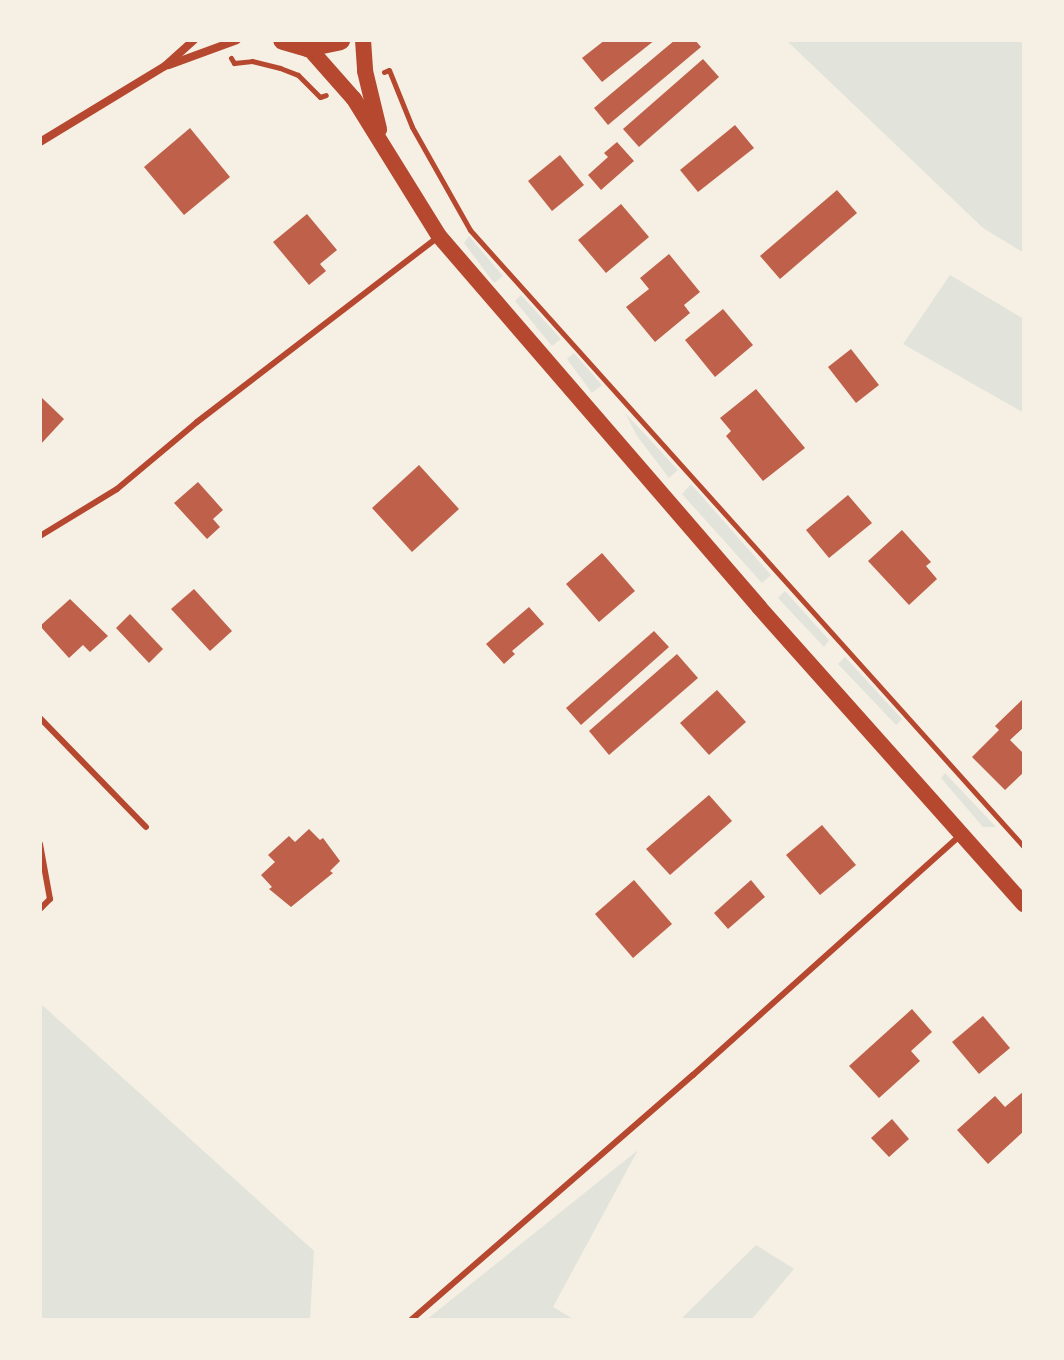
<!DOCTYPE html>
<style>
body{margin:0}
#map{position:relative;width:1064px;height:1360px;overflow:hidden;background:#f6efe4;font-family:"Golos Text",sans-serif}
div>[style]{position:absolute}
.green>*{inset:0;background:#e2e4dc}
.building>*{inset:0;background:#bf614a}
.path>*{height:5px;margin:-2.5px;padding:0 2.5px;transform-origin:2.5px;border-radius:2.5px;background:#b5482f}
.service>*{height:6px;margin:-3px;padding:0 3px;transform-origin:3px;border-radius:3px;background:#b5482f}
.minor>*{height:8px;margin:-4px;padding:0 4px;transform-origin:4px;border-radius:4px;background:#b5482f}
.secondary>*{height:16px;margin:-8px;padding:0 8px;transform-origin:8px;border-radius:8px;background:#b5482f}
.primary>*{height:20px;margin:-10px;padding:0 10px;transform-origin:10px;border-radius:10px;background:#b5482f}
span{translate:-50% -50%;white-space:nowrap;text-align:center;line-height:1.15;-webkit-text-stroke:7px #f6efe4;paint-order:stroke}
.frame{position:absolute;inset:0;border:42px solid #f6efe4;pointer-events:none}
</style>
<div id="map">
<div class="green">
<div style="clip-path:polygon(786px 40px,1024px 40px,1024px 253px,983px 228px)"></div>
<div style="clip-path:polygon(469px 236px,503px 276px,494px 283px,464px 243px)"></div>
<div style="clip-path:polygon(950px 275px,1024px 319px,1024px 413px,903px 344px)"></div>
<div style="clip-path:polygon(521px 295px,561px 339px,552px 346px,515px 301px)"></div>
<div style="clip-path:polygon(574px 353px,602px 385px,592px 393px,567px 359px)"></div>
<div style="clip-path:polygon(625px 413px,678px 470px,669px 478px,637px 436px)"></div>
<div style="clip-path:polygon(691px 484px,771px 575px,762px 583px,682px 494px)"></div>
<div style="clip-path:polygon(785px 591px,829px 640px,824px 647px,778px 598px)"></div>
<div style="clip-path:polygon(845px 657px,902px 719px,896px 725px,838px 664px)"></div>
<div style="clip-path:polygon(945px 773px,996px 827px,983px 827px,941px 778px)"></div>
<div style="clip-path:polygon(40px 1003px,314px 1251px,310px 1320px,40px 1320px)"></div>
<div style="clip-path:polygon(638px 1150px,553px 1307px,575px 1320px,426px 1320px)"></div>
<div style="clip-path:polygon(756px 1245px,794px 1269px,751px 1320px,680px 1320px)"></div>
</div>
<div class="building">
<div style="clip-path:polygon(605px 40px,655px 40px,602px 82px,582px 58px)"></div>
<div style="clip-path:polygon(675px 40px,695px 40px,701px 47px,608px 125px,594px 108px)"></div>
<div style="clip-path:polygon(703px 59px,719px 77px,639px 147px,623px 129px)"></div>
<div style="clip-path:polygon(735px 125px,754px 148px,698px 192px,680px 170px)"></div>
<div style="clip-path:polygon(190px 128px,230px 177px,184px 215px,144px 167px)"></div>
<div style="clip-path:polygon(617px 142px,634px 161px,601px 190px,588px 175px,608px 157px,604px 153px)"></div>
<div style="clip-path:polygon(560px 155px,584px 185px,552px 211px,528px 181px)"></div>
<div style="clip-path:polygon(837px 190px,857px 213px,780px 279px,760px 256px)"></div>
<div style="clip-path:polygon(621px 204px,649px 237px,606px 273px,578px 240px)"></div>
<div style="clip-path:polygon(307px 214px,337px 250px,320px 264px,326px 271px,309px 285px,273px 242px)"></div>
<div style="clip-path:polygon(669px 254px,700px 292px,684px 305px,690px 313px,655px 342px,626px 307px,649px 289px,640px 278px)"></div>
<div style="clip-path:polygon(723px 309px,753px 345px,715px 377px,685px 340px)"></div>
<div style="clip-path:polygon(851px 349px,879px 385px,856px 403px,828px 367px)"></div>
<div style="clip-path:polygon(756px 389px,805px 448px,763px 481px,726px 436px,731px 431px,720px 418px)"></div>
<div style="clip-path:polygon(40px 396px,64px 419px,40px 445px)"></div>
<div style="clip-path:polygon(419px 465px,459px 509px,412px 552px,372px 508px)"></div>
<div style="clip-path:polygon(198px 482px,223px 510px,213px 519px,220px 527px,207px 539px,174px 503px)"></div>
<div style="clip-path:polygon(848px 495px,872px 523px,829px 558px,806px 530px)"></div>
<div style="clip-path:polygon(902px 530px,931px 562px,926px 566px,937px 579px,909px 605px,868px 561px)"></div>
<div style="clip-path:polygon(602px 553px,635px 591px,599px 622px,566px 584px)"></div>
<div style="clip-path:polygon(194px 589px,232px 631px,210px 651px,171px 609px)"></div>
<div style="clip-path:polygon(70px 599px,108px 636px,90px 652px,83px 645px,69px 658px,40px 626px)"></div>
<div style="clip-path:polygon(529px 607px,544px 624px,512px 651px,515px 654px,504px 664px,486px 644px)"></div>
<div style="clip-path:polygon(130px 614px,163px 649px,149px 663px,116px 628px)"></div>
<div style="clip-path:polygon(654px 631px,669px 647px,581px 725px,566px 708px)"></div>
<div style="clip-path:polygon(677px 654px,698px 678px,609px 755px,589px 731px)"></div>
<div style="clip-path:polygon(717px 690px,746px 722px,709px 755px,680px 723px)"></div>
<div style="clip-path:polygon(1024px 698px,1024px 727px,1010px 740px,1024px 754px,1024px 772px,1005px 790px,972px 757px,999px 730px,995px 726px)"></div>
<div style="clip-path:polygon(709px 795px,732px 821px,670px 875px,646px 849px)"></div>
<div style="clip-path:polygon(822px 825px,856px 865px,820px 895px,786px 855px)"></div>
<div style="clip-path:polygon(309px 829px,320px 840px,323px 838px,340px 861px,330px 871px,333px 873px,291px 907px,269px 889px,272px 887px,261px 875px,275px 862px,268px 855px,289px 836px,295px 842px)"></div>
<div style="clip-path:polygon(634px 880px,672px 924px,633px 958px,595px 914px)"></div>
<div style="clip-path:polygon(751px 880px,765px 897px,728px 929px,714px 913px)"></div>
<div style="clip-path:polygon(912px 1009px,932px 1032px,911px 1051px,920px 1061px,879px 1098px,849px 1066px)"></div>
<div style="clip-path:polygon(983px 1016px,1010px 1048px,979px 1074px,952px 1042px)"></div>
<div style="clip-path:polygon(1024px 1091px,1024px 1131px,988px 1164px,957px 1130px,995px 1096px,1005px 1107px)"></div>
<div style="clip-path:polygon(892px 1119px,909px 1139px,889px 1157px,871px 1138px)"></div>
</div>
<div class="path">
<div style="left:231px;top:58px;width:6px;rotate:59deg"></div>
<div style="left:234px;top:63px;width:18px;rotate:-6deg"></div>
<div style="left:252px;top:61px;width:29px;rotate:14deg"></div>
<div style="left:280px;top:68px;width:19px;rotate:21deg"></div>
<div style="left:298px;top:75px;width:31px;rotate:45deg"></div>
<div style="left:320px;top:97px;width:6px;rotate:-18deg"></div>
<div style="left:384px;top:72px;width:5px;rotate:-22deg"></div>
<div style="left:389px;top:70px;width:61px;rotate:68deg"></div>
<div style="left:412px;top:127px;width:118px;rotate:60.6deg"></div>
<div style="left:470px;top:230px;width:829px;rotate:48.08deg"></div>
</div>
<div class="service">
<div style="left:40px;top:536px;width:90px;rotate:-31.4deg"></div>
<div style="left:117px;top:489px;width:104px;rotate:-39.9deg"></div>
<div style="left:197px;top:422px;width:305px;rotate:-37.5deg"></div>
<div style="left:40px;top:718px;width:152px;rotate:45.8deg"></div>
<div style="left:40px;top:844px;width:56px;rotate:79.7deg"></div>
<div style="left:50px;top:899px;width:14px;rotate:135deg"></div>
<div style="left:411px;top:1320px;width:374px;rotate:-41deg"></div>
<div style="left:693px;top:1075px;width:358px;rotate:-41.9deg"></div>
</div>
<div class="minor">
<div style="left:169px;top:65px;width:72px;rotate:-20.2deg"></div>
<div style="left:40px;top:142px;width:146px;rotate:-31.3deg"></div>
<div style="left:165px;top:66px;width:39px;rotate:-42deg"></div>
</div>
<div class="secondary">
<div style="left:363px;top:40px;width:31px;rotate:86deg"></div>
<div style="left:365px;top:71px;width:60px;rotate:76.4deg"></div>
<div style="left:308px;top:47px;width:69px;rotate:48.5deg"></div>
<div style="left:354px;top:99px;width:161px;rotate:58.2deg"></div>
<div style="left:439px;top:236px;width:490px;rotate:49.2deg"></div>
<div style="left:759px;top:607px;width:398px;rotate:48.3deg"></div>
</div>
<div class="primary">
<div style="left:283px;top:40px;width:26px;rotate:16deg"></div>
<div style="left:308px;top:47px;width:33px;rotate:-12deg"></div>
</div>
<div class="frame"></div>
</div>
